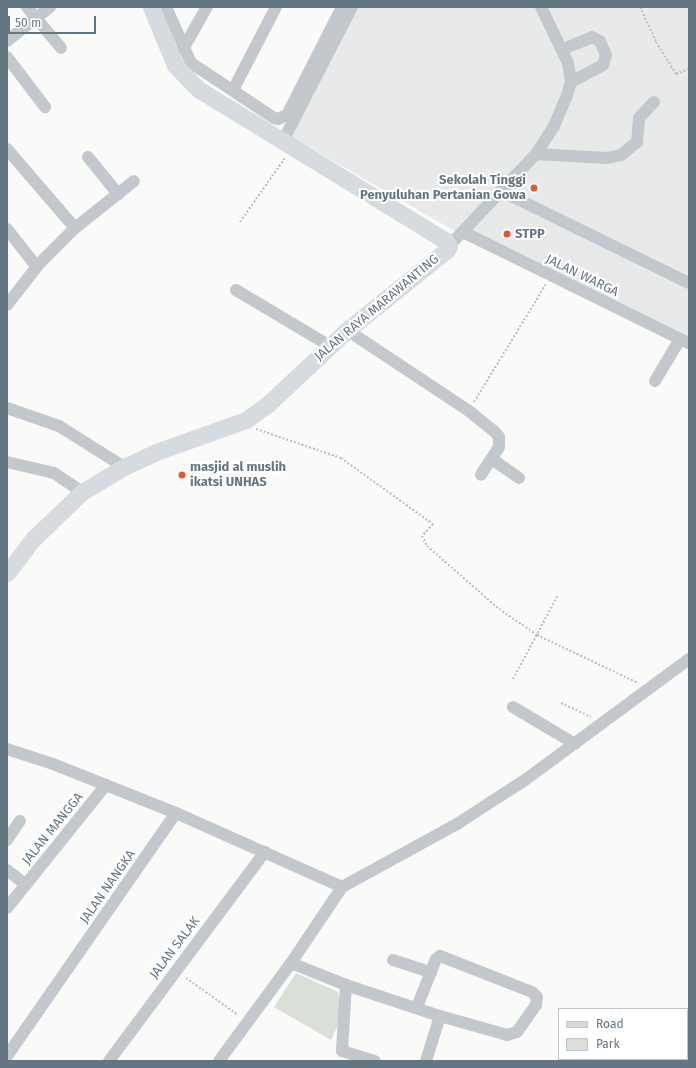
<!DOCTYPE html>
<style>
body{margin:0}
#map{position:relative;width:696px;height:1068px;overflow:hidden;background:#fafaf8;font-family:"Fira Sans",sans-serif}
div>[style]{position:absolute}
.built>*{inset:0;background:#e8e9e9}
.green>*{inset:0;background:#dadfd7}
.path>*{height:2px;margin-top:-1px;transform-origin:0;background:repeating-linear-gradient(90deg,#bbbfc2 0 2px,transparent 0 4px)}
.street>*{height:12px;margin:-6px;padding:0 6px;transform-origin:6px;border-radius:6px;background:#c3c8cc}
.secondary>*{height:17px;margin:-8.5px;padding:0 8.5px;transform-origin:8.5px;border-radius:8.5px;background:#d6dbdf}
.dots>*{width:11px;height:11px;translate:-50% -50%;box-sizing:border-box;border:2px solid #fff;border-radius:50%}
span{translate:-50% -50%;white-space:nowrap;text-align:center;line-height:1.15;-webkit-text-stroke:4px #fff;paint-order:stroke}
.poi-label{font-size:13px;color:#657683;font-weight:700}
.right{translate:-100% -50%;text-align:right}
.left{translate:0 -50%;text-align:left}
.street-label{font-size:13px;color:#657683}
.frame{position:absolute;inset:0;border:8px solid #657683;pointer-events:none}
.legend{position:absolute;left:558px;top:1008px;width:130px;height:52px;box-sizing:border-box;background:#fff;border:1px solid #c1c8cd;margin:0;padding:5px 7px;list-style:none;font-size:12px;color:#657683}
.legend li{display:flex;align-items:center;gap:8px;height:20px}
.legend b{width:20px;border:1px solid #c1c8cd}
.scale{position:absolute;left:8px;top:16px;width:88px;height:18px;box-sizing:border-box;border:2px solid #657683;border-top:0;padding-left:5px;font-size:12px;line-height:14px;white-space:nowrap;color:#657683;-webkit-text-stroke:3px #fff;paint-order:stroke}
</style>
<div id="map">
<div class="built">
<div style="clip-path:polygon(357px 7px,689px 7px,689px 347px,472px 241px,288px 135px)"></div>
</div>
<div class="green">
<div style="clip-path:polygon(296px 973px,338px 992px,343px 1014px,331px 1040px,274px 1007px)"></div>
</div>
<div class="path">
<div style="left:640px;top:7px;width:38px;rotate:65deg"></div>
<div style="left:656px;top:42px;width:38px;rotate:58deg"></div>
<div style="left:676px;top:74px;width:14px;rotate:-21deg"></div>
<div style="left:240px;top:222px;width:78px;rotate:-54.9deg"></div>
<div style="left:474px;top:402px;width:138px;rotate:-58.6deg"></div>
<div style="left:256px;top:429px;width:90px;rotate:18.8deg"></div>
<div style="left:341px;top:458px;width:113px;rotate:35.7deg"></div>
<div style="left:433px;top:524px;width:16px;rotate:133deg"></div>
<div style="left:422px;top:536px;width:11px;rotate:63deg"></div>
<div style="left:427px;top:546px;width:96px;rotate:41.2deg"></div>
<div style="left:499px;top:609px;width:46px;rotate:34.4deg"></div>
<div style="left:537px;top:635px;width:112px;rotate:25.4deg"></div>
<div style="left:513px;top:679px;width:95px;rotate:-61.8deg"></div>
<div style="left:561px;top:703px;width:33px;rotate:25deg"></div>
<div style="left:186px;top:978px;width:64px;rotate:35.4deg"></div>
</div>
<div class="street">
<div style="left:27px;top:7px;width:53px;rotate:50.3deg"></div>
<div style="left:166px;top:7px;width:61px;rotate:65.9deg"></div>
<div style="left:191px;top:63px;width:100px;rotate:33.5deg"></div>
<div style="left:274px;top:118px;width:4px;rotate:14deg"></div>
<div style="left:278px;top:119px;width:10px;rotate:-24deg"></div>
<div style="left:287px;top:115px;width:121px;rotate:-63deg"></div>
<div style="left:7px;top:41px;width:55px;rotate:-38.3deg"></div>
<div style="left:183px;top:49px;width:48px;rotate:-60.3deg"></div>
<div style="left:563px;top:49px;width:31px;rotate:-22deg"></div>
<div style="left:592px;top:37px;width:9px;rotate:27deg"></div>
<div style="left:600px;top:41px;width:15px;rotate:67deg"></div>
<div style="left:606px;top:55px;width:10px;rotate:107deg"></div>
<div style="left:603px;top:65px;width:36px;rotate:152deg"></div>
<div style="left:7px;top:57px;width:63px;rotate:52.8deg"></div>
<div style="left:233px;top:90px;width:93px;rotate:-62.6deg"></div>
<div style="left:283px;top:141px;width:151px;rotate:-62.8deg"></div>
<div style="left:7px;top:149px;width:104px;rotate:49.3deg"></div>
<div style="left:75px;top:228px;width:51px;rotate:135deg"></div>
<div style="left:39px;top:264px;width:52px;rotate:128deg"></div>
<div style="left:536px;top:154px;width:71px;rotate:3.2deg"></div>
<div style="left:607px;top:158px;width:14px;rotate:-12deg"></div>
<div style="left:621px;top:155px;width:21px;rotate:-39deg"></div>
<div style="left:637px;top:142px;width:24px;rotate:-85deg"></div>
<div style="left:639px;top:118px;width:22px;rotate:-47deg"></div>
<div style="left:88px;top:157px;width:48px;rotate:51deg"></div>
<div style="left:501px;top:191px;width:209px;rotate:26.1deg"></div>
<div style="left:75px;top:228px;width:75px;rotate:-38.5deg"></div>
<div style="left:7px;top:229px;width:48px;rotate:51.7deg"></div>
<div style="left:463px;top:232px;width:252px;rotate:26.2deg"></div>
<div style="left:449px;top:246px;width:127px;rotate:-46.6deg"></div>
<div style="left:536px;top:154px;width:33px;rotate:-57deg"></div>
<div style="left:554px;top:126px;width:34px;rotate:-67deg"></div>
<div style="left:567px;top:95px;width:14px;rotate:-73deg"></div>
<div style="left:571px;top:82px;width:19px;rotate:-99deg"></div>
<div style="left:568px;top:63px;width:62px;rotate:-115.7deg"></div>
<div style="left:236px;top:290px;width:109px;rotate:30.8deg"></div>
<div style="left:347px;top:330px;width:146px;rotate:33.6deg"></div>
<div style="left:469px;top:411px;width:32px;rotate:39deg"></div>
<div style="left:494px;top:431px;width:8px;rotate:50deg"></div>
<div style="left:499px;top:437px;width:10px;rotate:90deg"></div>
<div style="left:499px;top:447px;width:33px;rotate:123deg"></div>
<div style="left:655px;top:381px;width:49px;rotate:-59.2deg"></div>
<div style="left:7px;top:408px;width:55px;rotate:19.1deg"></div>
<div style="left:59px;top:426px;width:77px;rotate:32.2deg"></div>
<div style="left:492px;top:459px;width:33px;rotate:35deg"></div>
<div style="left:7px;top:462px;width:48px;rotate:13.2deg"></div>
<div style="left:54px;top:473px;width:34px;rotate:34deg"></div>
<div style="left:513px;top:707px;width:72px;rotate:30.8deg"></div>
<div style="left:7px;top:749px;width:48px;rotate:18.1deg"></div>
<div style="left:53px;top:764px;width:132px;rotate:21.7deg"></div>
<div style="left:7px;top:840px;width:23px;rotate:-56deg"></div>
<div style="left:7px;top:870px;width:24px;rotate:38deg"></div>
<div style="left:7px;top:908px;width:158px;rotate:-51.2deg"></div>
<div style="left:393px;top:960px;width:40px;rotate:18deg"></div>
<div style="left:291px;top:963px;width:59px;rotate:21.8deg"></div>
<div style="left:346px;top:985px;width:99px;rotate:18.3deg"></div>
<div style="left:440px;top:1016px;width:70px;rotate:15.8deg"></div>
<div style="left:507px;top:1035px;width:10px;rotate:-17deg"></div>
<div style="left:517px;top:1032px;width:33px;rotate:-55deg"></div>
<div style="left:536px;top:1005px;width:8px;rotate:-83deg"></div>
<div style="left:537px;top:997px;width:7px;rotate:-135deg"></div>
<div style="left:532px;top:992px;width:99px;rotate:-158.6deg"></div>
<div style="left:440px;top:956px;width:5px;rotate:143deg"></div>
<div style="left:436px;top:959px;width:52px;rotate:111.6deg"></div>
<div style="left:346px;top:985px;width:66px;rotate:93.5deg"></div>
<div style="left:342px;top:1051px;width:34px;rotate:17deg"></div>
<div style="left:7px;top:1056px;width:296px;rotate:-55.2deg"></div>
<div style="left:176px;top:813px;width:182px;rotate:24deg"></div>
<div style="left:109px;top:1061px;width:261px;rotate:-53.3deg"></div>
<div style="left:219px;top:1061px;width:122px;rotate:-53.7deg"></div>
<div style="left:291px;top:963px;width:92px;rotate:-56.1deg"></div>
<div style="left:342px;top:887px;width:131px;rotate:-28.7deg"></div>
<div style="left:457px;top:824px;width:81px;rotate:-32.9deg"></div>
<div style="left:525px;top:780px;width:204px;rotate:-36.4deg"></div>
<div style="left:426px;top:1061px;width:47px;rotate:-72.7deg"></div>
</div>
<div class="secondary">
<div style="left:7px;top:573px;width:43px;rotate:-52.6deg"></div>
<div style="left:33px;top:539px;width:68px;rotate:-43.8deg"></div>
<div style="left:82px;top:492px;width:49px;rotate:-30.8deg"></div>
<div style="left:124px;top:467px;width:35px;rotate:-25deg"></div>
<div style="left:156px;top:452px;width:96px;rotate:-19.6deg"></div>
<div style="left:246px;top:420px;width:27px;rotate:-36deg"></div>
<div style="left:268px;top:404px;width:108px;rotate:-43.1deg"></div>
<div style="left:347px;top:330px;width:128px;rotate:-38.7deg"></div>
<div style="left:447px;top:250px;width:4px;rotate:-63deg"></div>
<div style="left:449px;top:246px;width:6px;rotate:-121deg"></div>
<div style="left:446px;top:241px;width:291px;rotate:-148.5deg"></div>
<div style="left:198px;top:89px;width:33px;rotate:-134deg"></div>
<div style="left:175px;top:65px;width:63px;rotate:-112.5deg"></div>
</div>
<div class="dots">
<div style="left:534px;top:188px;background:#e4572e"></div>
<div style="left:507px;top:234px;background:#e4572e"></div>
<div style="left:182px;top:475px;background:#e4572e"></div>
</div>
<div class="poi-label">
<span class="right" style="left:526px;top:188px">Sekolah Tinggi<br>Penyuluhan Pertanian Gowa</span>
<span class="left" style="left:515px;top:234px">STPP</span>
<span class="left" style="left:190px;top:475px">masjid al muslih<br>ikatsi UNHAS</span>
</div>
<div class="street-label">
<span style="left:582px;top:276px;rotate:26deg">JALAN WARGA</span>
<span style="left:377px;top:308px;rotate:-40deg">JALAN RAYA MARAWANTING</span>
<span style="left:53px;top:829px;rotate:-51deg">JALAN MANGGA</span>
<span style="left:108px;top:887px;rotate:-55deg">JALAN NANGKA</span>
<span style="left:175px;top:948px;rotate:-53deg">JALAN SALAK</span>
</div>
<div class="frame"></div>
<ul class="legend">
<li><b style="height:5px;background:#d6dbdf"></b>Road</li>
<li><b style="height:11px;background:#dadfd7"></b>Park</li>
</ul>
<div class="scale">50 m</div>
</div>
